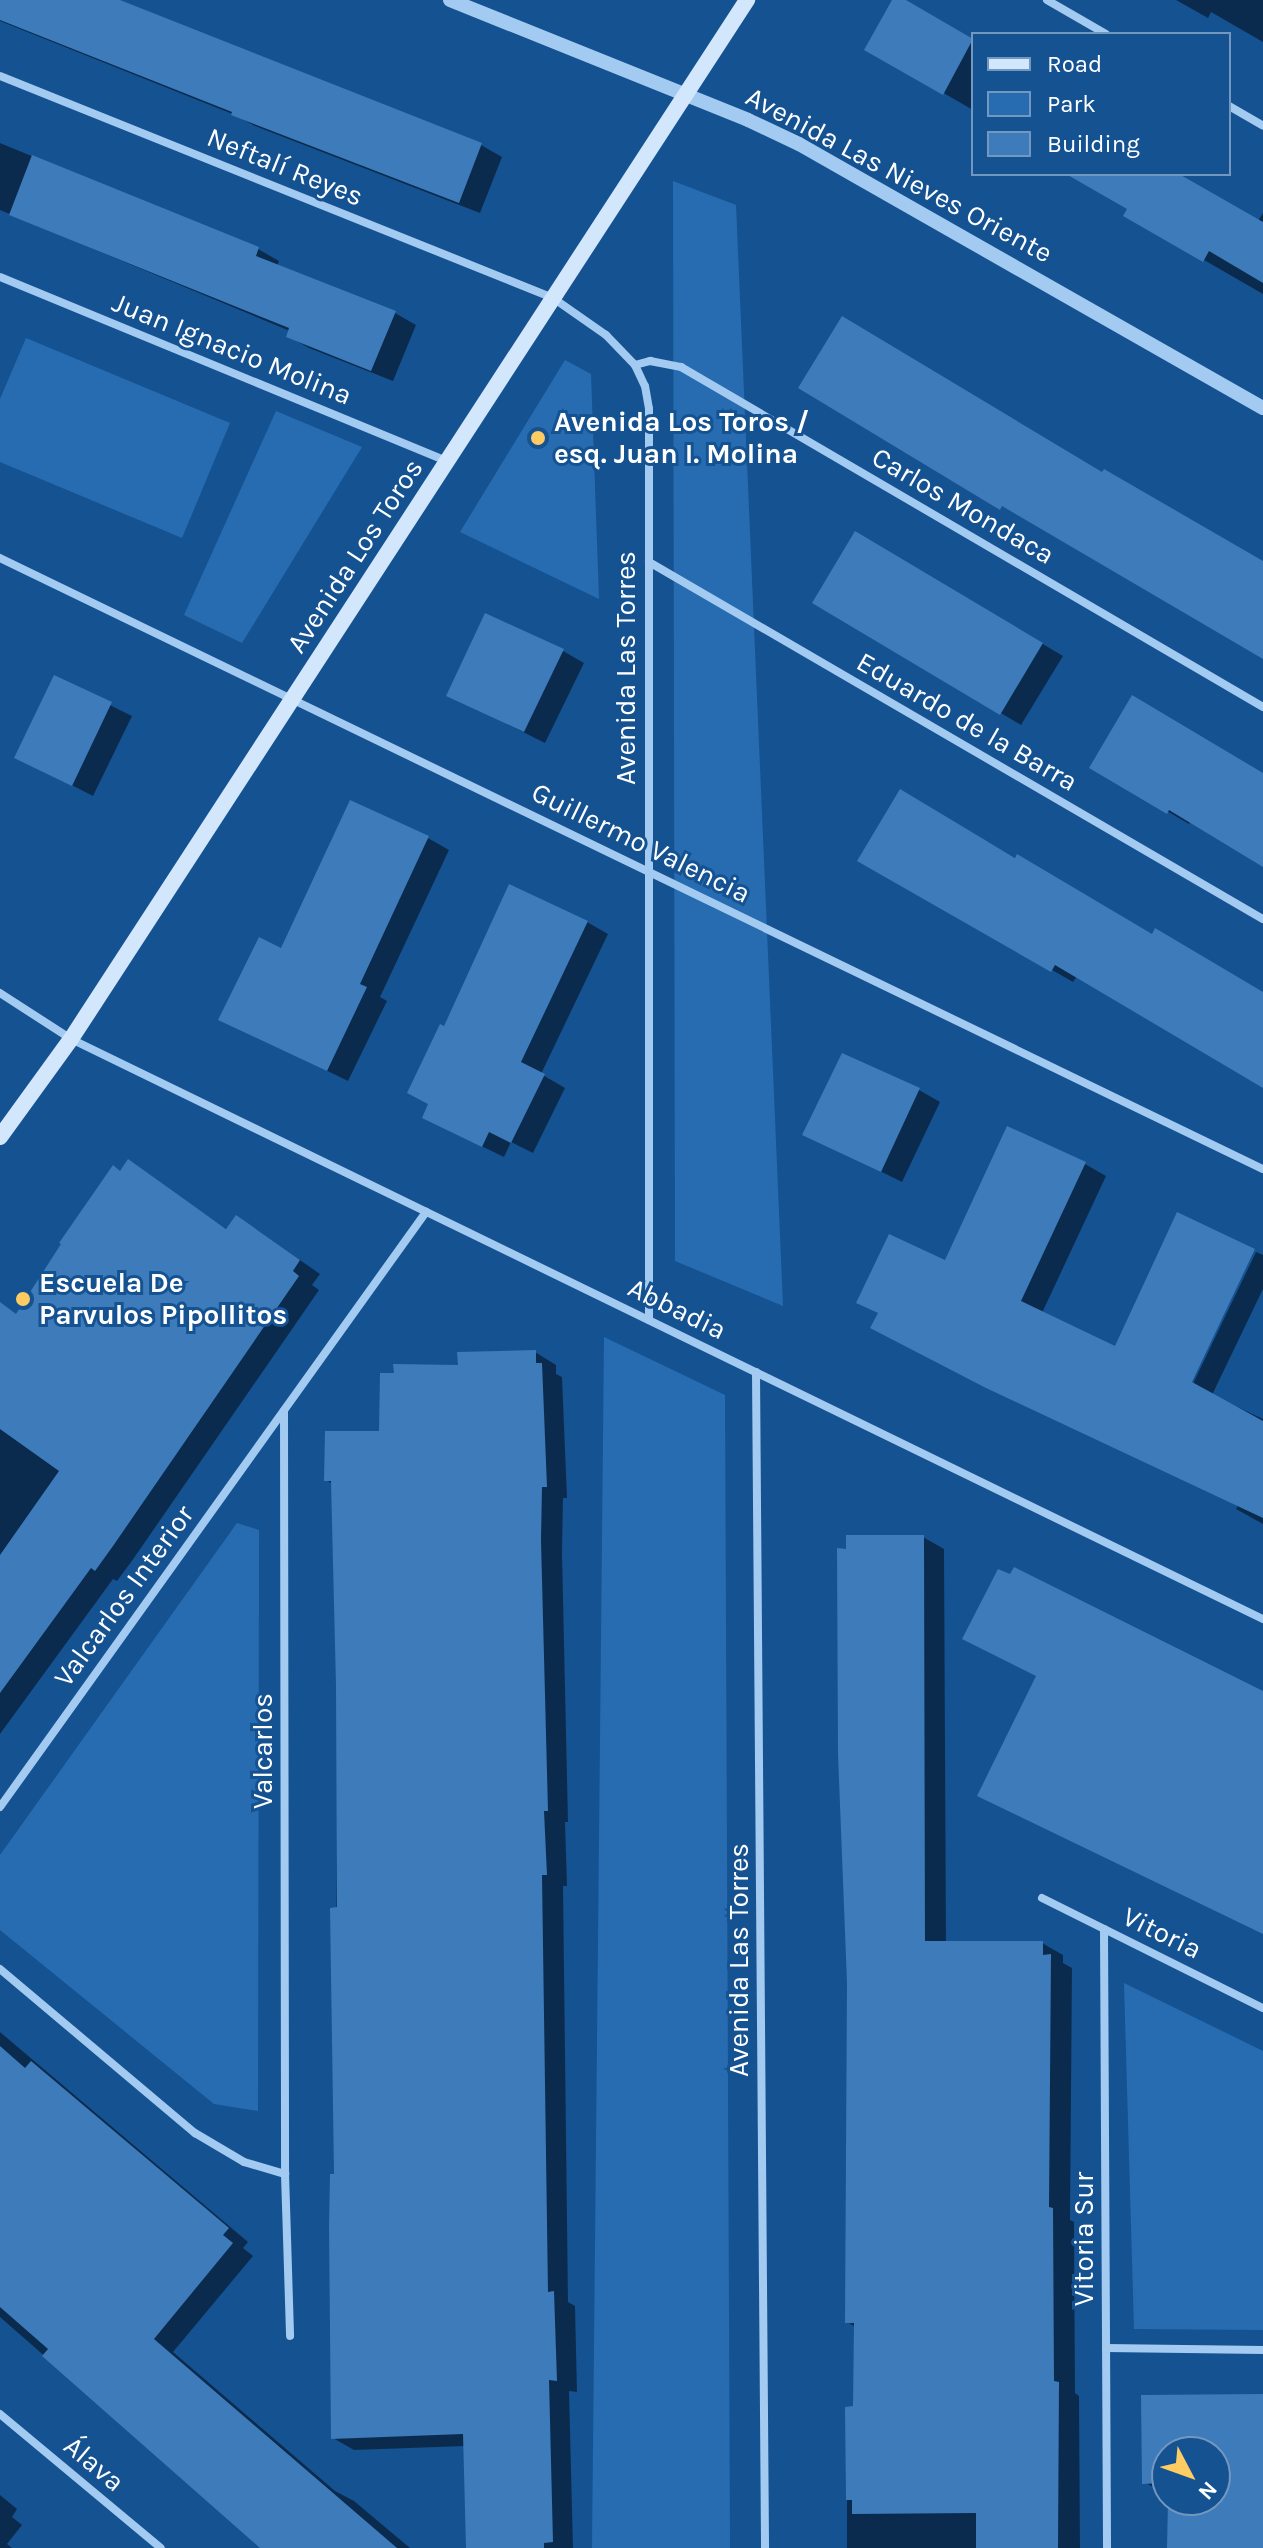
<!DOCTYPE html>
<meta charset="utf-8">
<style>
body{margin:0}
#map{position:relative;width:1263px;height:2548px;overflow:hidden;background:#155292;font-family:Karla,sans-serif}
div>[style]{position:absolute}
.green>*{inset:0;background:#276cb1}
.shadow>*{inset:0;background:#0007}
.building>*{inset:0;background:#3d7bba}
.minor>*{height:8px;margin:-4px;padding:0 4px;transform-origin:4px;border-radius:4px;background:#a3caf1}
.tertiary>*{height:14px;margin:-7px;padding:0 7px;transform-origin:7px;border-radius:7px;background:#a3caf1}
.secondary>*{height:16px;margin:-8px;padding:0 8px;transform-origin:8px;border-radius:8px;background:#d2e6fc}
.dots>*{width:22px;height:22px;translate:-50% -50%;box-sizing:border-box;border:4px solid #155292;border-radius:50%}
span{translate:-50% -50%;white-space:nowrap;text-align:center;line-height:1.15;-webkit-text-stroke:6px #155292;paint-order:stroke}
.street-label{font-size:28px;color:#fff}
.poi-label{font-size:28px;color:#fff;font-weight:700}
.left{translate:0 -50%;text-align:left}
.legend{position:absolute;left:971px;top:32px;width:260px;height:144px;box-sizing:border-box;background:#155292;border:2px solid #7397be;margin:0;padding:10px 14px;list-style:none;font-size:24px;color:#fff}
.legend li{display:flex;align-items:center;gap:16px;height:40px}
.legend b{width:40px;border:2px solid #7397be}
.north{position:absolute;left:1151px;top:2436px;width:80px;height:80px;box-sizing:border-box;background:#155292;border:2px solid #7397be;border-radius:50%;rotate:131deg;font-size:22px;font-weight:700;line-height:32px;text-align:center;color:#fff}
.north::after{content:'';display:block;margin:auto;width:28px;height:36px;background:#ffcb63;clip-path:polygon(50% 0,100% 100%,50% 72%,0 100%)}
</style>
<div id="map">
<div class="green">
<div style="clip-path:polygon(673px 181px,736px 205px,783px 1306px,675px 1261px)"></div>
<div style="clip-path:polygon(26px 338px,230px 423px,182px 538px,0 462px,0 399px)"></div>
<div style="clip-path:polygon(565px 360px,591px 374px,599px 599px,460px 532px)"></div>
<div style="clip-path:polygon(276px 411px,362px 447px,242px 643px,184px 615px)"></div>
<div style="clip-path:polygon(604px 1337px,725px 1395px,730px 2548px,592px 2548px)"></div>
<div style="clip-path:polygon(237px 1523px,259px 1530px,258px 2111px,214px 2104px,0 1930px,0 1855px)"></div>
<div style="clip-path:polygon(1124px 1983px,1263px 2051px,1263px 2330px,1134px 2329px)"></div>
</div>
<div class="shadow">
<div style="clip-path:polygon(0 0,115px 0,481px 145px,502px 157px,480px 213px,255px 126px,235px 115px,0 21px)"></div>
<div style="clip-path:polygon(895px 0,902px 0,973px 41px,973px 110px,867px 49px)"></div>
<div style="clip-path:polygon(1176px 0,1263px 0,1263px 42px,1211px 12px,1208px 18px)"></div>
<div style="clip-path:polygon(0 143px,258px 249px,279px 261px,277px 266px,395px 313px,416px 325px,393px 381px,309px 348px,288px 336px,290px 331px,0 210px)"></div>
<div style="clip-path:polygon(1070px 174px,1175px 174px,1258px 221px,1263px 213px,1263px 294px,1126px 215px,1129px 208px)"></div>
<div style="clip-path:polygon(856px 534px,1063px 656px,1021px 725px,814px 602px)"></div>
<div style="clip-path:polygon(563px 651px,584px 663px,545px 743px,449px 695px)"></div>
<div style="clip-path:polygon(55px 678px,132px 716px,93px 796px,17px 757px)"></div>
<div style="clip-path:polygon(1092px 767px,1263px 774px,1263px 865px,1191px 821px,1189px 824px)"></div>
<div style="clip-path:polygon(901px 792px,1152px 937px,1263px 993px,1263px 1087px,1077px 976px,1073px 982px,860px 860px)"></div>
<div style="clip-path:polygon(428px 838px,449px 850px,380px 997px,387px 1001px,348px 1081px,221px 1019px,282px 950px)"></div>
<div style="clip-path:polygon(587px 922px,608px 934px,541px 1074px,565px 1088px,533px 1153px,511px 1142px,504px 1157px,446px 1129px,430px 1105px,444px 1029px)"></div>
<div style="clip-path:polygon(919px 1090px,940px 1102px,902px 1182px,805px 1134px)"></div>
<div style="clip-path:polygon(128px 1162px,228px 1230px,237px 1218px,257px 1230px,320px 1274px,312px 1285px,319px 1290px,134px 1558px,117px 1581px,113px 1579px,0 1734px,0 1324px,17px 1316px)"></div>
<div style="clip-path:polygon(1085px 1164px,1106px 1176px,1042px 1313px,1186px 1391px,1189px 1392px,1256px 1252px,1263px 1255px,1263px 1289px,1212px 1395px,1263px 1419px,1263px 1524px,1236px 1509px,1238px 1506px,858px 1302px,946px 1262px)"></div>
<div style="clip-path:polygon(535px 1352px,556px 1365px,556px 1374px,562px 1377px,567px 1498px,563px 1498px,562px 1553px,568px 1822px,565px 1822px,567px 1886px,563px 1886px,568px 2302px,575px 2306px,577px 2392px,569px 2391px,573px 2548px,468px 2548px,465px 2446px,354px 2450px,333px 2438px,338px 1686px,333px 1484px,326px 1480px,460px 1367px)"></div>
<div style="clip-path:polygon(923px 1537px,944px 1549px,946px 1943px,1042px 1943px,1063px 1955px,1063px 1963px,1072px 1968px,1070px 2220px,1074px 2222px,1075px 2393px,1079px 2396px,1080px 2548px,847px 2548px,847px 2409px,855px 2408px,856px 2327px,847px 2322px)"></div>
<div style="clip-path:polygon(0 2032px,248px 2242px,243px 2248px,253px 2256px,173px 2352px,335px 2491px,354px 2501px,410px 2548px,274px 2548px,236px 2524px,0 2317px)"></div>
<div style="clip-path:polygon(1143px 2397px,1263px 2397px,1263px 2548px,1169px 2548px,1170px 2500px,1215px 2500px,1215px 2452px,1167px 2452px,1167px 2495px,1144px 2482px)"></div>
<div style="clip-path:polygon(0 2495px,17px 2509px,12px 2517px,22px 2525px,7px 2544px,12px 2548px,0 2548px)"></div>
</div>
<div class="building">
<div style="clip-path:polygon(0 0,120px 0,482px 143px,459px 203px,231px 115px,232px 112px,0 20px)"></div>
<div style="clip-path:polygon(892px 0,906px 0,973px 39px,943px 95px,864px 50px)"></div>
<div style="clip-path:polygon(32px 155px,259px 247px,256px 256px,396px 311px,371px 371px,286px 337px,289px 328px,9px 215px)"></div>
<div style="clip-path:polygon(1066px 174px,1179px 174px,1263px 222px,1263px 283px,1209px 251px,1203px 262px,1123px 216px,1127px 209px)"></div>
<div style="clip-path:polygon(842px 316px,1102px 472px,1104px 469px,1263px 561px,1263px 659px,1002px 506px,1000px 510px,798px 388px)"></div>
<div style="clip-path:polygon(855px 531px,1043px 643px,1000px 715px,812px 603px)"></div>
<div style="clip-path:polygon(485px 613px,564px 649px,524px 732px,446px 696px)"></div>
<div style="clip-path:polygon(54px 675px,112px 702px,72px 786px,14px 758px)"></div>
<div style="clip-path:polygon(1132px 695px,1263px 773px,1263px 867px,1169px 810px,1167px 814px,1089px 768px)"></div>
<div style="clip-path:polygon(900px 789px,1015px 858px,1017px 854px,1152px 934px,1155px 928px,1263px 992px,1263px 1088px,1055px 965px,1051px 972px,857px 861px)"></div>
<div style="clip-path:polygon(350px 800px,429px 836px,360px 984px,367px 987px,327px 1071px,218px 1020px,259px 937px,281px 948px)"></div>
<div style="clip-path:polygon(509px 884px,588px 921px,521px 1062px,545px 1074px,511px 1143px,489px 1132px,482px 1147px,422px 1118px,428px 1104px,407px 1093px,440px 1024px,444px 1026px)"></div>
<div style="clip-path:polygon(842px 1053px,920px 1088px,881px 1172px,802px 1135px)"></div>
<div style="clip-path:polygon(1007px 1126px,1086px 1162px,1021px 1301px,1115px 1346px,1177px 1212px,1255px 1249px,1192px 1382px,1263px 1421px,1263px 1518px,986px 1388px,870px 1328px,878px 1313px,856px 1303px,889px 1234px,945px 1260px)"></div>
<div style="clip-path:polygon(128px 1159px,226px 1229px,236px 1215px,300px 1260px,293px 1271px,299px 1276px,113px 1546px,95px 1571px,91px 1568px,0 1693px,0 1555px,59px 1471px,0 1429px,0 1302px,16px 1314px,61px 1244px,59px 1243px,113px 1165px,120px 1171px)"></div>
<div style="clip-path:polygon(536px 1350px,536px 1363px,542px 1363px,547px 1487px,542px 1487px,541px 1540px,548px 1811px,544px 1811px,547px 1875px,542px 1875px,548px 2292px,554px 2291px,557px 2381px,549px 2380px,553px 2542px,544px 2543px,544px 2548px,466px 2548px,463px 2434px,331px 2439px,329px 2226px,330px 2174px,334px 2174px,330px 1908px,337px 1907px,336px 1686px,331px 1481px,324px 1481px,325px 1431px,379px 1431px,380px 1373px,394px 1373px,393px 1364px,458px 1365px,457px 1352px)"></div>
<div style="clip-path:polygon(846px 1535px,924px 1535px,925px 1941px,1043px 1941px,1043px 1955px,1051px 1954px,1049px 2207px,1053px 2208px,1054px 2381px,1059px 2382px,1058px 2548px,976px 2548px,976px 2513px,852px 2514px,852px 2500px,846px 2500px,845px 2407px,853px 2406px,854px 2323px,845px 2323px,847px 1983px,838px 1754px,837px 1548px,846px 1549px)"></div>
<div style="clip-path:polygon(1014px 1567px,1263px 1691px,1263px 1934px,977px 1796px,1036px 1676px,962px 1639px,998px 1569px,1010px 1574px)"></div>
<div style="clip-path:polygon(0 2046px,25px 2068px,31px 2061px,229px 2228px,223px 2235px,233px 2243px,154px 2339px,397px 2548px,260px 2548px,42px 2356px,48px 2349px,0 2307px)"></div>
<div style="clip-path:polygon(1263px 2394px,1263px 2548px,1167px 2548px,1168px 2500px,1215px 2500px,1215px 2452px,1167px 2452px,1167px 2483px,1142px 2484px,1141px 2395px)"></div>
</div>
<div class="minor">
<div style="left:1047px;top:0;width:68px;rotate:30deg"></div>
<div style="left:0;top:76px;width:596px;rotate:21.87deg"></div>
<div style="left:553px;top:298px;width:65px;rotate:34.9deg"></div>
<div style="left:606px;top:335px;width:42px;rotate:46deg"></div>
<div style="left:635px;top:365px;width:23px;rotate:65deg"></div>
<div style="left:645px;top:386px;width:23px;rotate:80deg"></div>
<div style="left:649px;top:409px;width:911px;rotate:90deg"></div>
<div style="left:1229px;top:106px;width:39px;rotate:30deg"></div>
<div style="left:0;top:277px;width:483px;rotate:22.4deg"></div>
<div style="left:635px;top:365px;width:16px;rotate:-15deg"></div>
<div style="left:650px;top:361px;width:32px;rotate:11deg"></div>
<div style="left:681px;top:367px;width:674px;rotate:30.29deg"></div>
<div style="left:0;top:558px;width:1403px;rotate:25.82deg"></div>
<div style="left:649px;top:562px;width:710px;rotate:30.18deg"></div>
<div style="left:0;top:993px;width:85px;rotate:32.9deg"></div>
<div style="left:71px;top:1039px;width:1326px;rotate:25.95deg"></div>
<div style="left:756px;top:1372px;width:1176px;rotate:89.56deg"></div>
<div style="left:284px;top:1411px;width:763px;rotate:89.92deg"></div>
<div style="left:285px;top:2174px;width:162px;rotate:88.2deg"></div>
<div style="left:0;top:1807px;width:732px;rotate:-54.4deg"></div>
<div style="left:1042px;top:1898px;width:247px;rotate:26.5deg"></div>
<div style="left:1104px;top:1929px;width:619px;rotate:89.72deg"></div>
<div style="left:0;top:1969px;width:255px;rotate:40.1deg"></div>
<div style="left:195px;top:2133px;width:57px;rotate:30.6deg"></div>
<div style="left:244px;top:2162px;width:43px;rotate:16.3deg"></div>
<div style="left:1106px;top:2348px;width:157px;rotate:0.7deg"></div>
<div style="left:0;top:2414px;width:209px;rotate:39.8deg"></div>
</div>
<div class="tertiary">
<div style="left:450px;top:0;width:321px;rotate:21.9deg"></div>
<div style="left:748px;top:120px;width:56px;rotate:25.2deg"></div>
<div style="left:799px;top:144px;width:534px;rotate:29.64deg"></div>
</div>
<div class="secondary">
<div style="left:0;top:1137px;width:121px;rotate:-54.1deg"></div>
<div style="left:71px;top:1039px;width:1240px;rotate:-56.95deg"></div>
</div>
<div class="dots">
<div style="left:538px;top:438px;background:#ffcb63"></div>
<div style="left:23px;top:1299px;background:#ffcb63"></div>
</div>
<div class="street-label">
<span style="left:285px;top:167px;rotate:22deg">Neftalí Reyes</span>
<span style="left:899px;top:175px;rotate:28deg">Avenida Las Nieves Oriente</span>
<span style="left:232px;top:349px;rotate:22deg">Juan Ignacio Molina</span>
<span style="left:963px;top:506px;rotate:30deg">Carlos Mondaca</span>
<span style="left:355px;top:556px;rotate:-57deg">Avenida Los Toros</span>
<span style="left:626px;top:668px;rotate:-90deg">Avenida Las Torres</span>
<span style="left:967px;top:722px;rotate:30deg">Eduardo de la Barra</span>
<span style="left:641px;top:843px;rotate:26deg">Guillermo Valencia</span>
<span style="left:677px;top:1309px;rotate:26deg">Abbadia</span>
<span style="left:124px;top:1596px;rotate:-54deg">Valcarlos Interior</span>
<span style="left:263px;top:1751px;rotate:-90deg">Valcarlos</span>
<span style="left:1162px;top:1933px;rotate:26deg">Vitoria</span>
<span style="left:739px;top:1960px;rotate:-90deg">Avenida Las Torres</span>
<span style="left:1084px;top:2239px;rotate:-90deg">Vitoria Sur</span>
<span style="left:94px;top:2464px;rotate:40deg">Álava</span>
</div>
<div class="poi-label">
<span class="left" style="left:554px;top:438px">Avenida Los Toros /<br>esq. Juan I. Molina</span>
<span class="left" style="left:39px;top:1299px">Escuela De<br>Parvulos Pipollitos</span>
</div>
<ul class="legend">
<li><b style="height:10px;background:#d2e6fc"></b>Road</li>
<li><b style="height:22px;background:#276cb1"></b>Park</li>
<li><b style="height:22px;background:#3d7bba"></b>Building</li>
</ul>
<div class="north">N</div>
</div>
